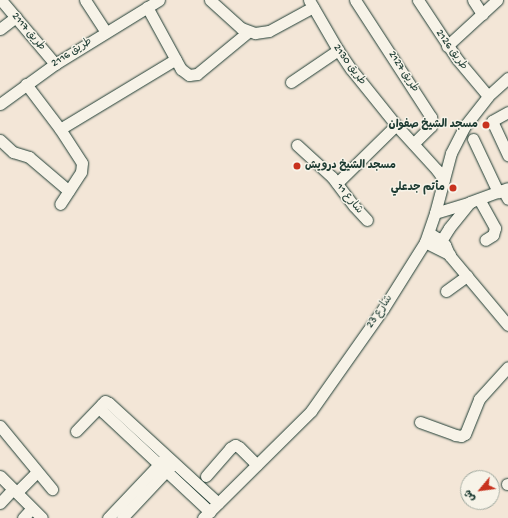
<!DOCTYPE html>
<meta charset="utf-8">
<style>
body{margin:0}
#map{position:relative;width:508px;height:518px;overflow:hidden;background:#f3e6d7;font-family:"Gochi Hand","Playpen Sans Arabic",sans-serif}
div>[style]{position:absolute}
.roads{filter:drop-shadow(0 0 1px #1f3d34) drop-shadow(0 0 1px #1f3d34)}
.minor>*{height:11px;margin:-5.5px;padding:0 5.5px;transform-origin:5.5px;border-radius:5.5px;background:#f7f3e8}
.dots>*{width:11px;height:11px;translate:-50% -50%;box-sizing:border-box;border:2px solid #f7f3e8;border-radius:50%}
span{translate:-50% -50%;white-space:nowrap;text-align:center;line-height:1.15;-webkit-text-stroke:3px #f7f3e8;paint-order:stroke}
.street-label{font-size:11px;color:#1f3d34}
.poi-label{font-size:11px;color:#1f3d34;font-weight:700}
.right{translate:-100% -50%;text-align:right}
.left{translate:0 -50%;text-align:left}
.north{position:absolute;left:460px;top:470px;width:40px;height:40px;box-sizing:border-box;background:#f7f3e8;border:1px solid #a1aaa0;border-radius:50%;rotate:241deg;font-size:11px;font-weight:700;line-height:16px;text-align:center;color:#1f3d34}
.north::after{content:'';display:block;margin:auto;width:14px;height:18px;background:#c8321e;clip-path:polygon(50% 0,100% 100%,50% 72%,0 100%)}
</style>
<div id="map">
<div class="roads">
<div class="minor">
<div style="left:1px;top:0;width:84px;rotate:49.8deg"></div>
<div style="left:85px;top:0;width:38px;rotate:57deg"></div>
<div style="left:210px;top:0;width:42px;rotate:42.1deg"></div>
<div style="left:241px;top:28px;width:15px;rotate:20deg"></div>
<div style="left:255px;top:33px;width:14px;rotate:-8deg"></div>
<div style="left:269px;top:31px;width:50px;rotate:-28.6deg"></div>
<div style="left:309px;top:0;width:58px;rotate:59.9deg"></div>
<div style="left:338px;top:50px;width:23px;rotate:56deg"></div>
<div style="left:351px;top:69px;width:72px;rotate:51.2deg"></div>
<div style="left:396px;top:125px;width:61px;rotate:47.7deg"></div>
<div style="left:437px;top:170px;width:12px;rotate:55deg"></div>
<div style="left:355px;top:0;width:140px;rotate:57deg"></div>
<div style="left:431px;top:117px;width:9px;rotate:90deg"></div>
<div style="left:431px;top:126px;width:25px;rotate:135deg"></div>
<div style="left:418px;top:0;width:71px;rotate:56.5deg"></div>
<div style="left:457px;top:59px;width:48px;rotate:50deg"></div>
<div style="left:473px;top:0;width:17px;rotate:57deg"></div>
<div style="left:147px;top:7px;width:71px;rotate:61.3deg"></div>
<div style="left:181px;top:69px;width:10px;rotate:37deg"></div>
<div style="left:189px;top:75px;width:8px;rotate:-7deg"></div>
<div style="left:197px;top:74px;width:66px;rotate:-39.5deg"></div>
<div style="left:0;top:29px;width:20px;rotate:-37deg"></div>
<div style="left:447px;top:46px;width:68px;rotate:-42.6deg"></div>
<div style="left:291px;top:82px;width:57px;rotate:-34.2deg"></div>
<div style="left:26px;top:84px;width:56px;rotate:52.9deg"></div>
<div style="left:60px;top:129px;width:40px;rotate:57.1deg"></div>
<div style="left:82px;top:163px;width:9px;rotate:96deg"></div>
<div style="left:81px;top:172px;width:38px;rotate:123deg"></div>
<div style="left:0;top:104px;width:68px;rotate:-36deg"></div>
<div style="left:55px;top:64px;width:122px;rotate:-31.6deg"></div>
<div style="left:508px;top:112px;width:18px;rotate:151deg"></div>
<div style="left:492px;top:121px;width:38px;rotate:65deg"></div>
<div style="left:60px;top:129px;width:135px;rotate:-31.1deg"></div>
<div style="left:473px;top:139px;width:59px;rotate:64.7deg"></div>
<div style="left:0;top:140px;width:18px;rotate:43deg"></div>
<div style="left:13px;top:152px;width:17px;rotate:17deg"></div>
<div style="left:29px;top:157px;width:52px;rotate:40.4deg"></div>
<div style="left:297px;top:145px;width:47px;rotate:42.4deg"></div>
<div style="left:332px;top:177px;width:36px;rotate:53deg"></div>
<div style="left:354px;top:206px;width:19px;rotate:47deg"></div>
<div style="left:337px;top:183px;width:83px;rotate:-44.5deg"></div>
<div style="left:503px;top:190px;width:10px;rotate:61deg"></div>
<div style="left:479px;top:199px;width:33px;rotate:61deg"></div>
<div style="left:495px;top:228px;width:7px;rotate:106deg"></div>
<div style="left:493px;top:235px;width:9px;rotate:148deg"></div>
<div style="left:435px;top:213px;width:37px;rotate:-17deg"></div>
<div style="left:429px;top:233px;width:9px;rotate:32deg"></div>
<div style="left:437px;top:238px;width:11px;rotate:41deg"></div>
<div style="left:445px;top:245px;width:12px;rotate:66deg"></div>
<div style="left:450px;top:256px;width:90px;rotate:50deg"></div>
<div style="left:441px;top:241px;width:15px;rotate:-58deg"></div>
<div style="left:449px;top:228px;width:33px;rotate:-51deg"></div>
<div style="left:470px;top:202px;width:40px;rotate:-20.2deg"></div>
<div style="left:425px;top:242px;width:28px;rotate:27deg"></div>
<div style="left:446px;top:291px;width:26px;rotate:-36deg"></div>
<div style="left:420px;top:422px;width:37px;rotate:20deg"></div>
<div style="left:455px;top:435px;width:6px;rotate:9deg"></div>
<div style="left:461px;top:436px;width:4px;rotate:-27deg"></div>
<div style="left:465px;top:434px;width:38px;rotate:-68deg"></div>
<div style="left:479px;top:399px;width:43px;rotate:-47.8deg"></div>
<div style="left:0;top:426px;width:82px;rotate:50.5deg"></div>
<div style="left:76px;top:431px;width:37px;rotate:-46deg"></div>
<div style="left:0;top:476px;width:59px;rotate:45deg"></div>
<div style="left:206px;top:476px;width:37px;rotate:-49deg"></div>
<div style="left:230px;top:448px;width:6px;rotate:-31deg"></div>
<div style="left:235px;top:445px;width:4px;rotate:27deg"></div>
<div style="left:239px;top:447px;width:25px;rotate:45deg"></div>
<div style="left:507px;top:484px;width:1px"></div>
<div style="left:17px;top:492px;width:28px;rotate:-45deg"></div>
<div style="left:0;top:503px;width:19px;rotate:-47deg"></div>
<div style="left:210px;top:512px;width:146px;rotate:-136.9deg"></div>
<div style="left:103px;top:412px;width:5px;rotate:-127deg"></div>
<div style="left:100px;top:408px;width:4px;rotate:-63deg"></div>
<div style="left:102px;top:404px;width:4px;rotate:-45deg"></div>
<div style="left:105px;top:401px;width:4px;rotate:27deg"></div>
<div style="left:109px;top:403px;width:148px;rotate:42.5deg"></div>
<div style="left:23px;top:518px;width:13px;rotate:-48deg"></div>
<div style="left:108px;top:518px;width:81px;rotate:-46.5deg"></div>
<div style="left:122px;top:518px;width:71px;rotate:-46.7deg"></div>
<div style="left:203px;top:518px;width:152px;rotate:-44.7deg"></div>
<div style="left:311px;top:411px;width:125px;rotate:-54.8deg"></div>
<div style="left:383px;top:309px;width:79px;rotate:-57.9deg"></div>
<div style="left:425px;top:242px;width:31px;rotate:-71deg"></div>
<div style="left:435px;top:213px;width:62px;rotate:-75.1deg"></div>
<div style="left:451px;top:153px;width:29px;rotate:-63deg"></div>
<div style="left:464px;top:127px;width:39px;rotate:-52deg"></div>
<div style="left:488px;top:96px;width:27px;rotate:-42deg"></div>
</div>
</div>
<div class="dots">
<div style="left:486px;top:125px;background:#c8321e"></div>
<div style="left:297px;top:166px;background:#c8321e"></div>
<div style="left:453px;top:188px;background:#c8321e"></div>
</div>
<div class="street-label">
<span style="left:28px;top:32px;rotate:50deg">طريق 2117</span>
<span style="left:451px;top:50px;rotate:55deg">طريق 2126</span>
<span style="left:72px;top:53px;rotate:-32deg">طريق 2116</span>
<span style="left:349px;top:65px;rotate:54deg">طريق 2130</span>
<span style="left:403px;top:72px;rotate:57deg">طريق 2127</span>
<span style="left:349px;top:199px;rotate:51deg">شارع 11</span>
<span style="left:380px;top:312px;rotate:-56deg">شارع 23</span>
</div>
<div class="poi-label">
<span class="right" style="left:478px;top:125px">مسجد الشيخ صفوان</span>
<span class="left" style="left:305px;top:166px">مسجد الشيخ درويش</span>
<span class="right" style="left:445px;top:188px">مأتم جدعلي</span>
</div>
<div class="north">ش</div>
</div>
